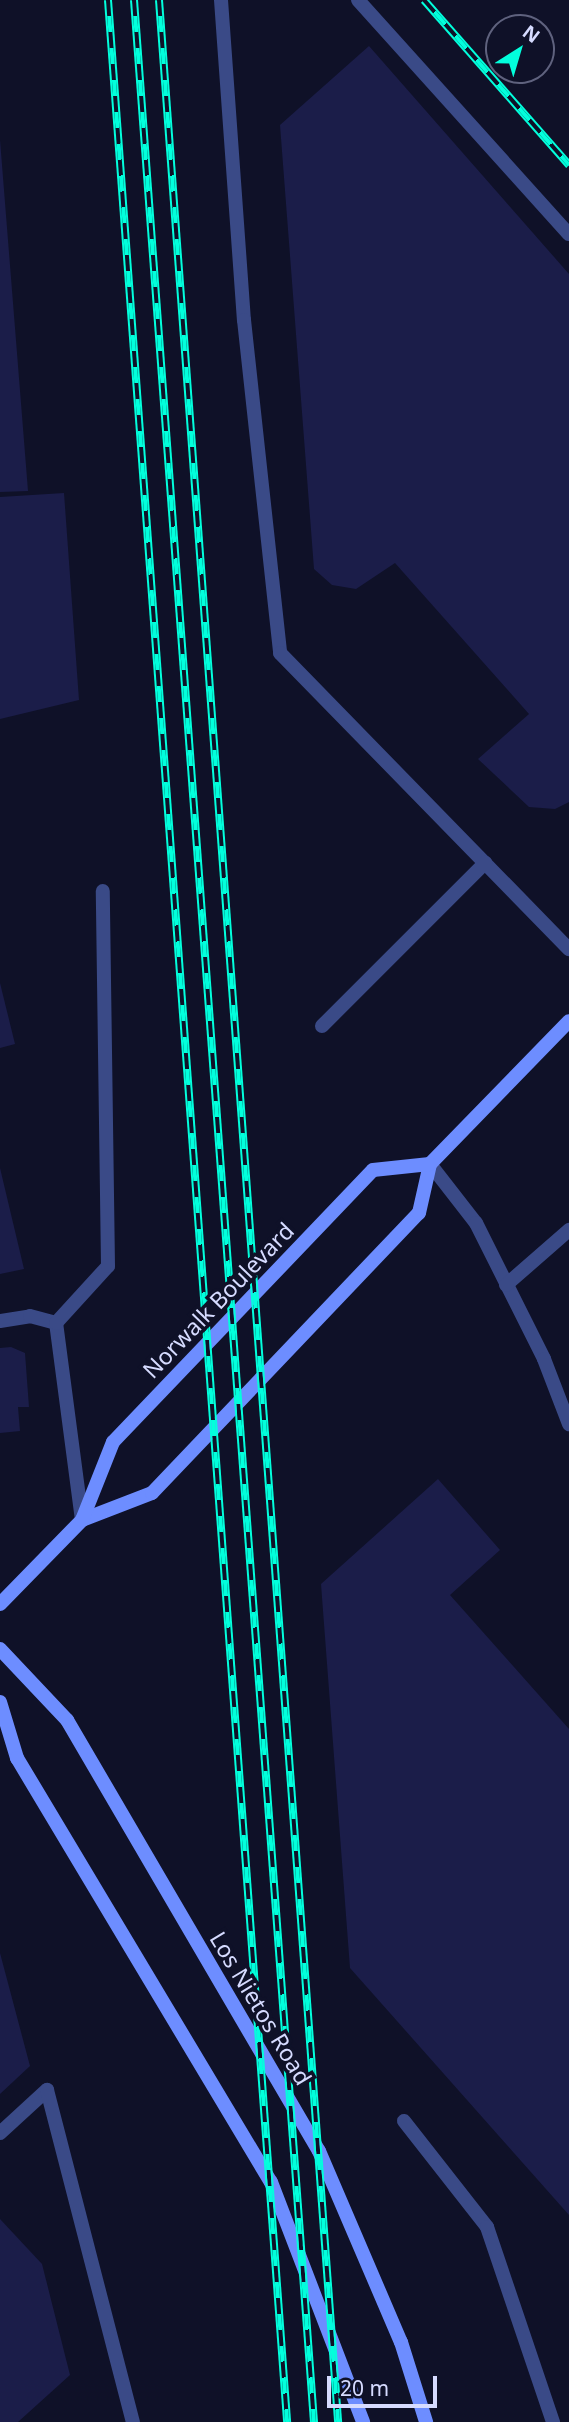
<!DOCTYPE html>
<style>
body{margin:0}
#map{position:relative;width:569px;height:2422px;overflow:hidden;background:#0f1128;font-family:"Noto Sans",sans-serif}
div>[style]{position:absolute}
.building>*{inset:0;background:#1b1d49}
.lane>*{height:14px;margin:-7px;padding:0 7px;transform-origin:7px;border-radius:7px;background:#3a4a87}
.secondary>*{height:14px;margin:-7px;padding:0 7px;transform-origin:7px;border-radius:7px;background:#6d8dff}
.rail>*{height:8px;margin-top:-4px;transform-origin:0;background:repeating-linear-gradient(90deg,#0f1128 0 16px,#02ffdc 0 32px);box-sizing:border-box;border-block:2px solid #02ffdc}
span{translate:-50% -50%;white-space:nowrap;text-align:center;line-height:1.15;-webkit-text-stroke:7px #0f1128;paint-order:stroke}
.street-label{font-size:23px;color:#d6dbff}
.north{position:absolute;left:485px;top:14px;width:70px;height:70px;box-sizing:border-box;background:#0f1128;border:2px solid #5f627e;border-radius:50%;rotate:37deg;font-size:19px;font-weight:700;line-height:28px;text-align:center;color:#d6dbff}
.north::after{content:'';display:block;margin:auto;width:24px;height:32px;background:#02ffdc;clip-path:polygon(50% 0,100% 100%,50% 72%,0 100%)}
.scale{position:absolute;left:327px;top:2376px;width:110px;height:32px;box-sizing:border-box;border:4px solid #d6dbff;border-top:0;padding-left:9px;font-size:21px;line-height:24px;white-space:nowrap;color:#d6dbff;-webkit-text-stroke:5px #0f1128;paint-order:stroke}
</style>
<div id="map">
<div class="building">
<div style="clip-path:polygon(369px 46px,569px 274px,569px 802px,555px 809px,529px 807px,478px 759px,529px 714px,395px 563px,356px 589px,332px 585px,314px 569px,280px 125px)"></div>
<div style="clip-path:polygon(0 140px,28px 491px,0 492px)"></div>
<div style="clip-path:polygon(64px 493px,79px 700px,0 719px,0 497px)"></div>
<div style="clip-path:polygon(0 983px,15px 1044px,0 1048px)"></div>
<div style="clip-path:polygon(0 1168px,24px 1269px,0 1274px)"></div>
<div style="clip-path:polygon(11px 1347px,25px 1353px,29px 1407px,18px 1407px,20px 1431px,0 1433px,0 1348px)"></div>
<div style="clip-path:polygon(438px 1479px,500px 1550px,450px 1595px,569px 1729px,569px 2215px,350px 1968px,321px 1584px)"></div>
<div style="clip-path:polygon(0 1953px,30px 2066px,0 2094px)"></div>
<div style="clip-path:polygon(0 2219px,42px 2264px,70px 2375px,18px 2422px,0 2422px)"></div>
</div>
<div class="lane">
<div style="left:221px;top:0;width:321px;rotate:85.9deg"></div>
<div style="left:244px;top:320px;width:335px;rotate:83.8deg"></div>
<div style="left:280px;top:653px;width:414px;rotate:45.7deg"></div>
<div style="left:358px;top:0;width:315px;rotate:48deg"></div>
<div style="left:322px;top:1026px;width:231px;rotate:-45deg"></div>
<div style="left:430px;top:1164px;width:75px;rotate:52.1deg"></div>
<div style="left:476px;top:1223px;width:152px;rotate:63.4deg"></div>
<div style="left:544px;top:1359px;width:70px;rotate:69deg"></div>
<div style="left:506px;top:1285px;width:84px;rotate:-41.1deg"></div>
<div style="left:0;top:1321px;width:30px;rotate:-9deg"></div>
<div style="left:30px;top:1316px;width:27px;rotate:15deg"></div>
<div style="left:82px;top:1520px;width:199px;rotate:-97.5deg"></div>
<div style="left:56px;top:1323px;width:77px;rotate:-47.6deg"></div>
<div style="left:108px;top:1266px;width:375px;rotate:-90.8deg"></div>
<div style="left:404px;top:2121px;width:135px;rotate:51.9deg"></div>
<div style="left:487px;top:2227px;width:206px;rotate:71.3deg"></div>
<div style="left:0;top:2133px;width:64px;rotate:-42.5deg"></div>
<div style="left:47px;top:2090px;width:343px;rotate:75.5deg"></div>
</div>
<div class="secondary">
<div style="left:82px;top:1520px;width:75px;rotate:-21.1deg"></div>
<div style="left:152px;top:1493px;width:387px;rotate:-46.4deg"></div>
<div style="left:419px;top:1213px;width:50px;rotate:-77.3deg"></div>
<div style="left:430px;top:1164px;width:199px;rotate:-45.8deg"></div>
<div style="left:0;top:1604px;width:117px;rotate:-45.7deg"></div>
<div style="left:82px;top:1520px;width:84px;rotate:-68.3deg"></div>
<div style="left:113px;top:1442px;width:376px;rotate:-46.3deg"></div>
<div style="left:373px;top:1170px;width:57px;rotate:-6deg"></div>
<div style="left:0;top:1649px;width:98px;rotate:46.7deg"></div>
<div style="left:67px;top:1720px;width:499px;rotate:59.7deg"></div>
<div style="left:319px;top:2151px;width:208px;rotate:66.8deg"></div>
<div style="left:401px;top:2342px;width:84px;rotate:72.6deg"></div>
<div style="left:0;top:1702px;width:59px;rotate:73.1deg"></div>
<div style="left:17px;top:1758px;width:494px;rotate:59.1deg"></div>
<div style="left:271px;top:2182px;width:257px;rotate:69deg"></div>
</div>
<div class="rail">
<div style="left:108px;top:0;width:2429px;rotate:85.77deg"></div>
<div style="left:134px;top:0;width:2429px;rotate:85.75deg"></div>
<div style="left:159px;top:0;width:2429px;rotate:85.77deg"></div>
<div style="left:424px;top:0;width:220px;rotate:48.7deg"></div>
</div>
<div class="street-label">
<span style="left:218px;top:1300px;rotate:-46deg">Norwalk Boulevard</span>
<span style="left:261px;top:2008px;rotate:59deg">Los Nietos Road</span>
</div>
<div class="north">N</div>
<div class="scale">20 m</div>
</div>
